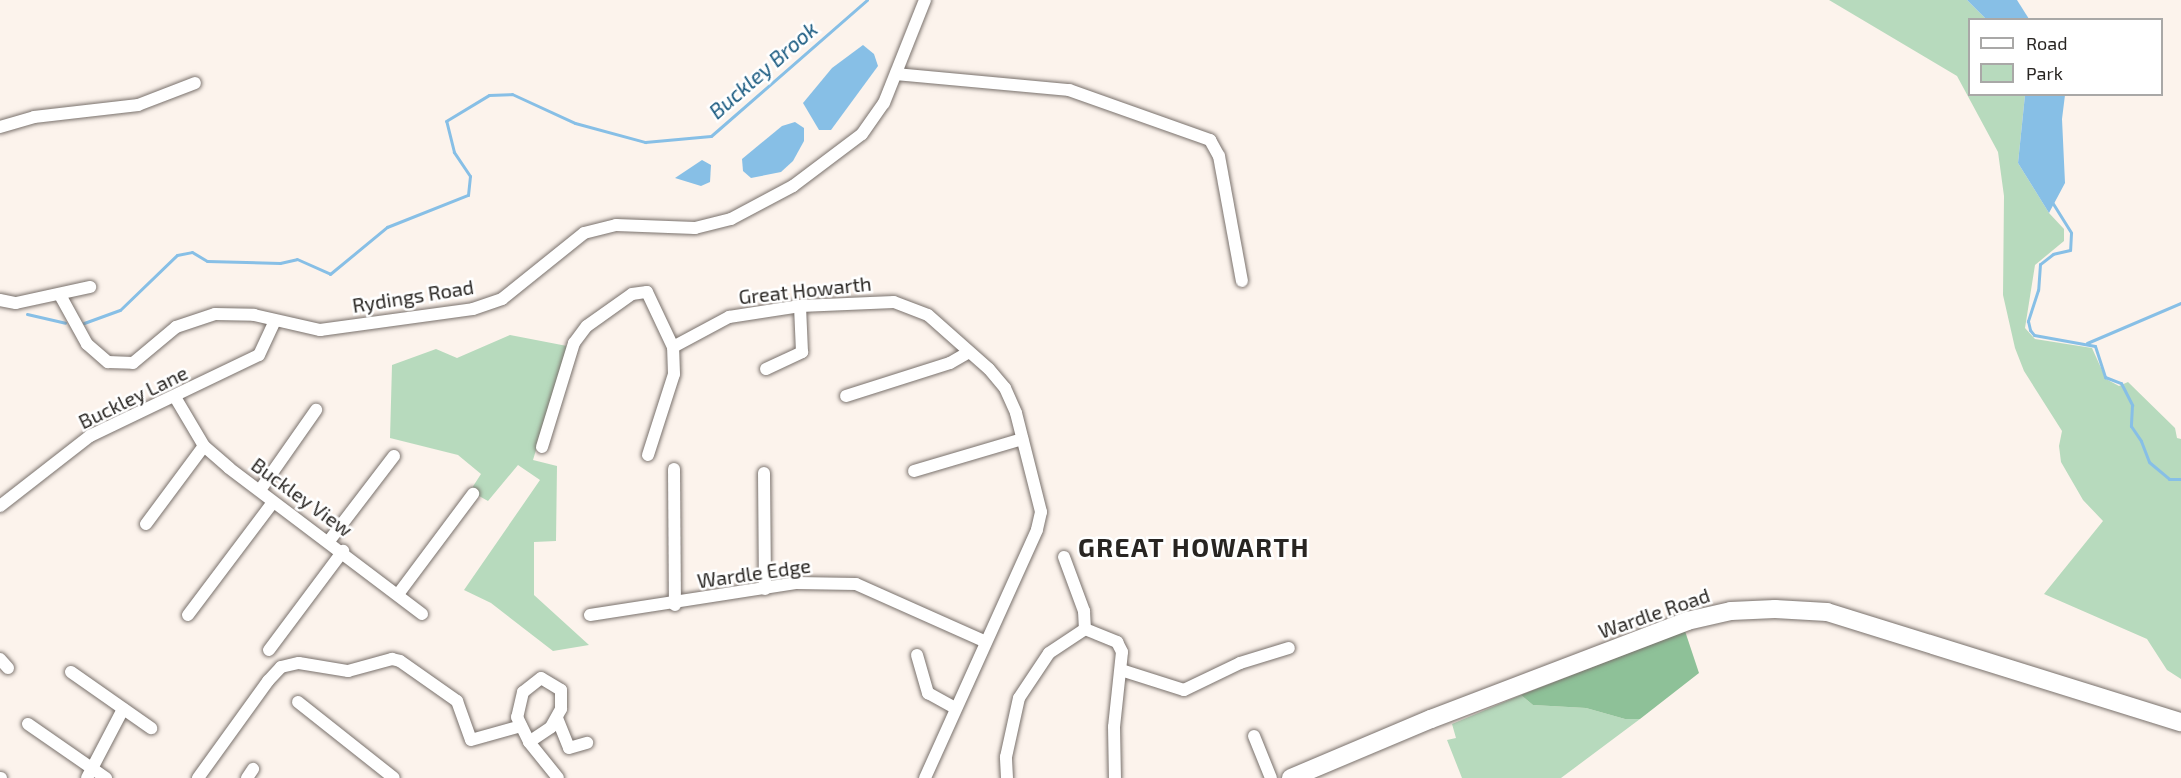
<!DOCTYPE html>
<style>
body{margin:0}
#map{position:relative;width:2181px;height:778px;overflow:hidden;background:#fcf3ec;font-family:"Exo 2",sans-serif}
div>[style]{position:absolute}
.green>*{inset:0;background:#b7dabd}
.forest>*{inset:0;background:#8ec198}
.water>*{inset:0;background:#87bfe6}
.stream>*{height:3px;margin:-1.5px;padding:0 1.5px;transform-origin:1.5px;border-radius:1.5px;background:#87bfe6}
.roads{filter:drop-shadow(0 0 2px #79716c) drop-shadow(0 0 2px #79716c)}
.street>*{height:12px;margin:-6px;padding:0 6px;transform-origin:6px;border-radius:6px;background:#fff}
.secondary>*{height:18px;margin:-9px;padding:0 9px;transform-origin:9px;border-radius:9px;background:#fff}
span{translate:-50% -50%;white-space:nowrap;text-align:center;line-height:1.15;-webkit-text-stroke:5px #fff;paint-order:stroke}
.street-label{font-size:20px;color:#282522}
.water-label{font-size:21px;color:#18597f;font-style:italic}
.district-label{font-size:26px;color:#282522;font-weight:700;letter-spacing:1.5px}
.legend{position:absolute;left:1968px;top:18px;width:195px;height:78px;box-sizing:border-box;background:#fff;border:2px solid #a9a8a7;margin:0;padding:8px 10px;list-style:none;font-size:18px;color:#282522}
.legend li{display:flex;align-items:center;gap:12px;height:30px}
.legend b{width:30px;border:2px solid #a9a8a7}
</style>
<div id="map">
<div class="green">
<div style="clip-path:polygon(1829px 0,1967px 0,1986px 19px,1970px 20px,1970px 94px,2025px 95px,2018px 163px,2049px 213px,2064px 229px,2064px 241px,2035px 265px,2025px 328px,2035px 339px,2092px 348px,2106px 379px,2119px 386px,2128px 382px,2175px 428px,2177px 438px,2181px 439px,2181px 679px,2167px 670px,2147px 639px,2044px 594px,2103px 521px,2083px 500px,2061px 462px,2059px 446px,2062px 431px,2024px 371px,2015px 348px,2003px 295px,2004px 196px,1998px 152px,1957px 76px)"></div>
<div style="clip-path:polygon(510px 335px,567px 346px,533px 460px,557px 466px,556px 541px,534px 542px,534px 595px,589px 645px,553px 651px,491px 603px,464px 590px,540px 480px,518px 465px,488px 501px,470px 491px,481px 474px,458px 455px,390px 438px,392px 365px,436px 349px,457px 358px)"></div>
<div style="clip-path:polygon(1521px 695px,1533px 705px,1586px 708px,1625px 719px,1640px 719px,1561px 778px,1462px 778px,1447px 740px,1456px 738px,1452px 724px)"></div>
</div>
<div class="forest">
<div style="clip-path:polygon(1685px 631px,1699px 673px,1640px 719px,1625px 719px,1586px 708px,1533px 705px,1521px 695px)"></div>
</div>
<div class="water">
<div style="clip-path:polygon(1967px 0,2017px 0,2029px 19px,1986px 19px)"></div>
<div style="clip-path:polygon(863px 45px,874px 54px,878px 66px,831px 130px,819px 130px,803px 103px,832px 68px)"></div>
<div style="clip-path:polygon(2025px 95px,2065px 95px,2062px 119px,2065px 183px,2049px 213px,2018px 163px)"></div>
<div style="clip-path:polygon(795px 122px,804px 128px,804px 141px,793px 161px,781px 172px,751px 178px,743px 171px,742px 159px,782px 126px)"></div>
<div style="clip-path:polygon(702px 160px,711px 165px,710px 182px,701px 186px,675px 178px)"></div>
</div>
<div class="stream">
<div style="left:2052px;top:202px;width:36px;rotate:58deg"></div>
<div style="left:2071px;top:233px;width:17px;rotate:93deg"></div>
<div style="left:2070px;top:250px;width:17px;rotate:167deg"></div>
<div style="left:2053px;top:254px;width:16px;rotate:142deg"></div>
<div style="left:2040px;top:264px;width:26px;rotate:94deg"></div>
<div style="left:2038px;top:290px;width:33px;rotate:108deg"></div>
<div style="left:2028px;top:321px;width:9px;rotate:77deg"></div>
<div style="left:2030px;top:330px;width:6px;rotate:51deg"></div>
<div style="left:2034px;top:335px;width:62px;rotate:10.2deg"></div>
<div style="left:2095px;top:346px;width:33px;rotate:72deg"></div>
<div style="left:2105px;top:377px;width:17px;rotate:21deg"></div>
<div style="left:2121px;top:383px;width:25px;rotate:63deg"></div>
<div style="left:2132px;top:405px;width:21px;rotate:93deg"></div>
<div style="left:2131px;top:426px;width:18px;rotate:56deg"></div>
<div style="left:2141px;top:441px;width:22px;rotate:69deg"></div>
<div style="left:2149px;top:462px;width:26px;rotate:40deg"></div>
<div style="left:2169px;top:479px;width:12px"></div>
<div style="left:27px;top:314px;width:39px;rotate:13deg"></div>
<div style="left:84px;top:323px;width:38px;rotate:-20deg"></div>
<div style="left:120px;top:310px;width:79px;rotate:-44deg"></div>
<div style="left:177px;top:255px;width:15px;rotate:-11deg"></div>
<div style="left:192px;top:252px;width:17px;rotate:31deg"></div>
<div style="left:207px;top:261px;width:73px;rotate:1.6deg"></div>
<div style="left:280px;top:263px;width:17px;rotate:-13deg"></div>
<div style="left:297px;top:259px;width:36px;rotate:24deg"></div>
<div style="left:330px;top:274px;width:74px;rotate:-39.5deg"></div>
<div style="left:387px;top:227px;width:87px;rotate:-21.6deg"></div>
<div style="left:468px;top:195px;width:19px;rotate:-84deg"></div>
<div style="left:470px;top:176px;width:29px;rotate:-124deg"></div>
<div style="left:454px;top:152px;width:32px;rotate:-104deg"></div>
<div style="left:446px;top:121px;width:50px;rotate:-31.2deg"></div>
<div style="left:489px;top:95px;width:23px;rotate:-2deg"></div>
<div style="left:512px;top:94px;width:69px;rotate:24.7deg"></div>
<div style="left:575px;top:123px;width:73px;rotate:15.2deg"></div>
<div style="left:645px;top:142px;width:66px;rotate:-5.2deg"></div>
<div style="left:711px;top:136px;width:207px;rotate:-41.1deg"></div>
<div style="left:2087px;top:343px;width:102px;rotate:-23.1deg"></div>
</div>
<div class="roads">
<div class="street">
<div style="left:896px;top:74px;width:174px;rotate:5.3deg"></div>
<div style="left:1069px;top:90px;width:150px;rotate:19.5deg"></div>
<div style="left:1210px;top:140px;width:18px;rotate:61deg"></div>
<div style="left:1219px;top:156px;width:127px;rotate:79.6deg"></div>
<div style="left:0;top:127px;width:35px;rotate:-16deg"></div>
<div style="left:34px;top:117px;width:105px;rotate:-6.6deg"></div>
<div style="left:138px;top:105px;width:61px;rotate:-21.1deg"></div>
<div style="left:60px;top:295px;width:56px;rotate:61.1deg"></div>
<div style="left:87px;top:344px;width:28px;rotate:41deg"></div>
<div style="left:108px;top:362px;width:25px;rotate:2deg"></div>
<div style="left:133px;top:363px;width:56px;rotate:-39.9deg"></div>
<div style="left:176px;top:327px;width:41px;rotate:-18.4deg"></div>
<div style="left:215px;top:314px;width:39px;rotate:1deg"></div>
<div style="left:254px;top:315px;width:68px;rotate:12.8deg"></div>
<div style="left:320px;top:330px;width:154px;rotate:-7.8deg"></div>
<div style="left:473px;top:309px;width:31px;rotate:-19deg"></div>
<div style="left:502px;top:299px;width:105px;rotate:-38.8deg"></div>
<div style="left:584px;top:233px;width:33px;rotate:-14deg"></div>
<div style="left:616px;top:225px;width:79px;rotate:2.2deg"></div>
<div style="left:695px;top:228px;width:37px;rotate:-14deg"></div>
<div style="left:731px;top:219px;width:70px;rotate:-28deg"></div>
<div style="left:793px;top:186px;width:86px;rotate:-37deg"></div>
<div style="left:862px;top:134px;width:38px;rotate:-55deg"></div>
<div style="left:884px;top:103px;width:111px;rotate:-68.3deg"></div>
<div style="left:0;top:300px;width:16px;rotate:11deg"></div>
<div style="left:16px;top:303px;width:76px;rotate:-12.2deg"></div>
<div style="left:766px;top:369px;width:40px;rotate:-25deg"></div>
<div style="left:802px;top:352px;width:46px;rotate:-92.5deg"></div>
<div style="left:846px;top:396px;width:109px;rotate:-17.6deg"></div>
<div style="left:950px;top:363px;width:22px;rotate:-30deg"></div>
<div style="left:175px;top:397px;width:57px;rotate:59.4deg"></div>
<div style="left:204px;top:446px;width:33px;rotate:41deg"></div>
<div style="left:229px;top:468px;width:242px;rotate:37.1deg"></div>
<div style="left:542px;top:447px;width:109px;rotate:-72.9deg"></div>
<div style="left:574px;top:343px;width:21px;rotate:-53deg"></div>
<div style="left:587px;top:326px;width:55px;rotate:-35.4deg"></div>
<div style="left:632px;top:294px;width:15px;rotate:-8deg"></div>
<div style="left:647px;top:292px;width:61px;rotate:64.7deg"></div>
<div style="left:648px;top:455px;width:85px;rotate:-72.2deg"></div>
<div style="left:674px;top:374px;width:27px;rotate:-92deg"></div>
<div style="left:673px;top:347px;width:64px;rotate:-28.2deg"></div>
<div style="left:729px;top:317px;width:72px;rotate:-8.8deg"></div>
<div style="left:800px;top:306px;width:94px;rotate:-2.4deg"></div>
<div style="left:894px;top:302px;width:36px;rotate:21deg"></div>
<div style="left:928px;top:315px;width:81px;rotate:41.5deg"></div>
<div style="left:989px;top:369px;width:25px;rotate:50deg"></div>
<div style="left:1005px;top:388px;width:27px;rotate:66deg"></div>
<div style="left:1016px;top:413px;width:102px;rotate:75.8deg"></div>
<div style="left:1041px;top:512px;width:18px;rotate:103deg"></div>
<div style="left:1037px;top:530px;width:272px;rotate:114.3deg"></div>
<div style="left:674px;top:469px;width:136px;rotate:89.6deg"></div>
<div style="left:914px;top:471px;width:113px;rotate:-16.5deg"></div>
<div style="left:764px;top:473px;width:116px;rotate:89.5deg"></div>
<div style="left:260px;top:490px;width:98px;rotate:-55deg"></div>
<div style="left:0;top:506px;width:114px;rotate:-37.9deg"></div>
<div style="left:90px;top:436px;width:187px;rotate:-25.6deg"></div>
<div style="left:259px;top:355px;width:38px;rotate:-65deg"></div>
<div style="left:146px;top:524px;width:97px;rotate:-53.4deg"></div>
<div style="left:329px;top:541px;width:107px;rotate:-52.6deg"></div>
<div style="left:1064px;top:557px;width:58px;rotate:69.7deg"></div>
<div style="left:1084px;top:611px;width:18px;rotate:87deg"></div>
<div style="left:399px;top:593px;width:124px;rotate:-53.2deg"></div>
<div style="left:188px;top:615px;width:141px;rotate:-53deg"></div>
<div style="left:590px;top:615px;width:208px;rotate:-8.8deg"></div>
<div style="left:796px;top:583px;width:60px;rotate:1deg"></div>
<div style="left:856px;top:584px;width:140px;rotate:24deg"></div>
<div style="left:1085px;top:629px;width:35px;rotate:22deg"></div>
<div style="left:1117px;top:642px;width:11px;rotate:63deg"></div>
<div style="left:1122px;top:652px;width:75px;rotate:96.1deg"></div>
<div style="left:1114px;top:727px;width:51px;rotate:88.9deg"></div>
<div style="left:269px;top:650px;width:124px;rotate:-53.2deg"></div>
<div style="left:917px;top:655px;width:40px;rotate:74deg"></div>
<div style="left:928px;top:693px;width:31px;rotate:29deg"></div>
<div style="left:0;top:659px;width:12px;rotate:48deg"></div>
<div style="left:1121px;top:670px;width:66px;rotate:17.6deg"></div>
<div style="left:1184px;top:690px;width:62px;rotate:-25.7deg"></div>
<div style="left:1240px;top:663px;width:51px;rotate:-17deg"></div>
<div style="left:71px;top:672px;width:98px;rotate:35deg"></div>
<div style="left:298px;top:702px;width:122px;rotate:38.4deg"></div>
<div style="left:557px;top:718px;width:32px;rotate:68deg"></div>
<div style="left:569px;top:748px;width:19px;rotate:-16deg"></div>
<div style="left:28px;top:724px;width:95px;rotate:34.7deg"></div>
<div style="left:1254px;top:736px;width:45px;rotate:68deg"></div>
<div style="left:529px;top:742px;width:27px;rotate:-34deg"></div>
<div style="left:551px;top:727px;width:21px;rotate:-61deg"></div>
<div style="left:561px;top:709px;width:19px;rotate:-90deg"></div>
<div style="left:561px;top:690px;width:23px;rotate:-149deg"></div>
<div style="left:541px;top:678px;width:23px;rotate:142deg"></div>
<div style="left:523px;top:692px;width:26px;rotate:103deg"></div>
<div style="left:517px;top:717px;width:28px;rotate:64deg"></div>
<div style="left:529px;top:742px;width:46px;rotate:51.1deg"></div>
<div style="left:0;top:778px;width:1px"></div>
<div style="left:87px;top:778px;width:78px;rotate:-62.4deg"></div>
<div style="left:198px;top:778px;width:120px;rotate:-54.2deg"></div>
<div style="left:268px;top:681px;width:19px;rotate:-47deg"></div>
<div style="left:281px;top:667px;width:18px;rotate:-13deg"></div>
<div style="left:299px;top:663px;width:50px;rotate:9.3deg"></div>
<div style="left:348px;top:671px;width:46px;rotate:-15.3deg"></div>
<div style="left:392px;top:659px;width:8px;rotate:14deg"></div>
<div style="left:400px;top:661px;width:70px;rotate:35.1deg"></div>
<div style="left:457px;top:701px;width:41px;rotate:70.3deg"></div>
<div style="left:471px;top:740px;width:52px;rotate:-15.6deg"></div>
<div style="left:247px;top:778px;width:11px;rotate:-56deg"></div>
<div style="left:1007px;top:778px;width:21px;rotate:-93deg"></div>
<div style="left:1006px;top:757px;width:60px;rotate:-77.6deg"></div>
<div style="left:1019px;top:698px;width:54px;rotate:-56.3deg"></div>
<div style="left:1049px;top:653px;width:43px;rotate:-33.7deg"></div>
</div>
<div class="secondary">
<div style="left:1291px;top:778px;width:152px;rotate:-22.9deg"></div>
<div style="left:1431px;top:719px;width:274px;rotate:-20.9deg"></div>
<div style="left:1687px;top:621px;width:45px;rotate:-12.8deg"></div>
<div style="left:1731px;top:611px;width:44px;rotate:-2.6deg"></div>
<div style="left:1775px;top:609px;width:52px;rotate:3.3deg"></div>
<div style="left:1827px;top:612px;width:371px;rotate:17.3deg"></div>
</div>
</div>
<div class="street-label">
<span style="left:805px;top:290px;rotate:-6deg">Great Howarth</span>
<span style="left:413px;top:296px;rotate:-9deg">Rydings Road</span>
<span style="left:133px;top:397px;rotate:-26deg">Buckley Lane</span>
<span style="left:302px;top:497px;rotate:36deg">Buckley View</span>
<span style="left:754px;top:573px;rotate:-8deg">Wardle Edge</span>
<span style="left:1654px;top:613px;rotate:-19deg">Wardle Road</span>
</div>
<div class="water-label">
<span style="left:763px;top:70px;rotate:-41deg">Buckley Brook</span>
</div>
<div class="district-label">
<span style="left:1194px;top:547px">GREAT HOWARTH</span>
</div>
<ul class="legend">
<li><b style="height:8px;background:#fff"></b>Road</li>
<li><b style="height:16px;background:#b7dabd"></b>Park</li>
</ul>
</div>
